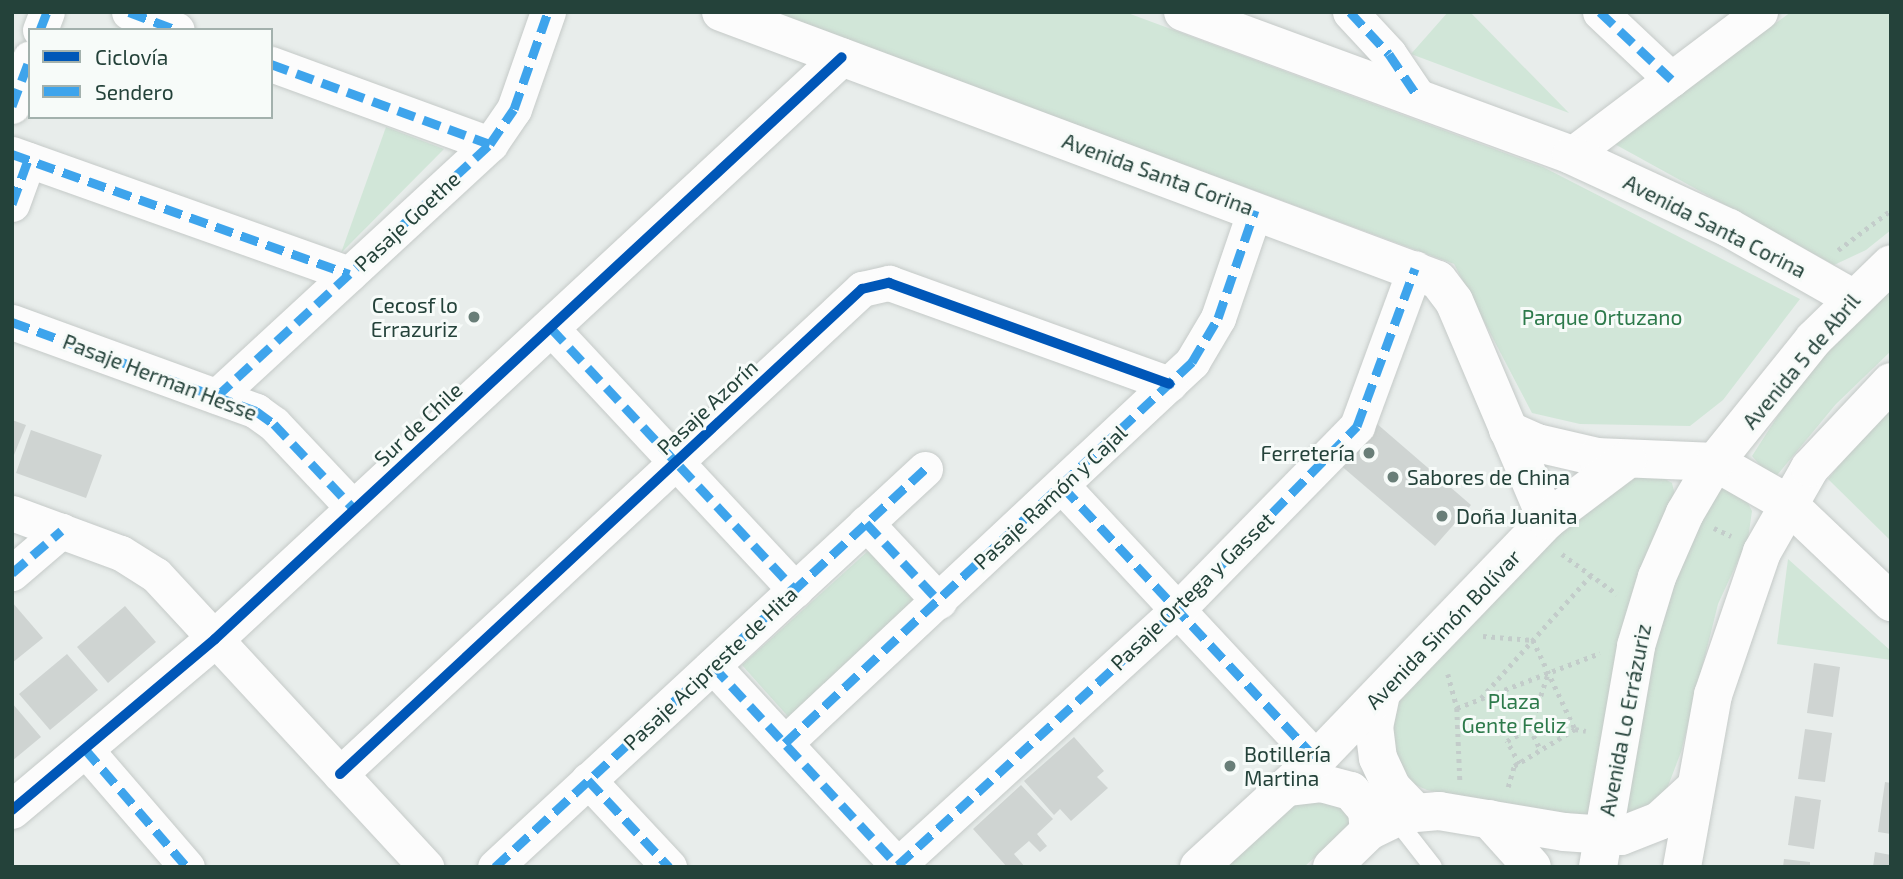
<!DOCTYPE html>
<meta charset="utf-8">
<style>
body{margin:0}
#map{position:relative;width:1903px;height:879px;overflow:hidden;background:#e8edeb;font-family:"Exo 2",sans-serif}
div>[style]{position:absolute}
.green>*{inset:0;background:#d1e6d8}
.building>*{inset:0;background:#cfd4d2}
.path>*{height:4.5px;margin-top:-2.25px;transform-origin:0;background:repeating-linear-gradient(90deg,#c3ccca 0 3.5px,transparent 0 8.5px)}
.roads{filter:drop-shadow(0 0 2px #c5cac8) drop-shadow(0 0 2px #c5cac8)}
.service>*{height:18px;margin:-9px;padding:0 9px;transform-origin:9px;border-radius:9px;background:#fcfcfc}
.minor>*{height:35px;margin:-17.5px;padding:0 17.5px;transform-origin:17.5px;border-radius:17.5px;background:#fcfcfc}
.tertiary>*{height:38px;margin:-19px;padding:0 19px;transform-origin:19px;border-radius:19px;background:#fcfcfc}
.secondary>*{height:38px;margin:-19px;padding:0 19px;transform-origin:19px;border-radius:19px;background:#fcfcfc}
.quiet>*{height:9px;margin-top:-4.5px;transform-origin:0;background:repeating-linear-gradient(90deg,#3ea4ec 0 18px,transparent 0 27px)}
.cycleway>*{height:10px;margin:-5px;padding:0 5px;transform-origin:5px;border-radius:5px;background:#0057b8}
.dots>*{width:19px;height:19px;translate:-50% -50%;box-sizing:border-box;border:4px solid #f7fbf9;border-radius:50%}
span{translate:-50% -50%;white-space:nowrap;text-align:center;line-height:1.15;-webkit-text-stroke:6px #f7fbf9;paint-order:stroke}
.street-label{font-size:21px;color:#24423a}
.poi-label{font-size:21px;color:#24423a}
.right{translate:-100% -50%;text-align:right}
.left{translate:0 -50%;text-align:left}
.park-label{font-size:21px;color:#2d7a4b}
.frame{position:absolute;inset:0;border:14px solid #24423a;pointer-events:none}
.legend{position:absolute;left:28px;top:28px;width:245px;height:91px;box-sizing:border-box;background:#f7fbf9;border:2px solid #a3b1ad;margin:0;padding:9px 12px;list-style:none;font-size:21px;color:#24423a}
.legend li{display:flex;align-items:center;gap:14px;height:35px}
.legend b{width:35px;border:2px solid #a3b1ad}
</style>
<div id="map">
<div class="green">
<div style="clip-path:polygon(770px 12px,1125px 12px,1543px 167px,1800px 299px,1723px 400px,1690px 426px,1580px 424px,1532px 413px,1454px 264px)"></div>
<div style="clip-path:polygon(1448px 12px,1470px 12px,1569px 113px,1411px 54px)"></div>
<div style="clip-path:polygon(1791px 12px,1891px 12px,1891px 230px,1866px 250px,1834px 265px,1611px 142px)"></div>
<div style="clip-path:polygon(386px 127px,444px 149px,341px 253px)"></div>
<div style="clip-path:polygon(1891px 274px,1891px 351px,1836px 404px,1773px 480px,1752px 456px,1843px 315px)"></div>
<div style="clip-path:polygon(1891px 402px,1891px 541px,1828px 479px)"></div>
<div style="clip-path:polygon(1656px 474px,1672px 483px,1676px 499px,1587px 823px,1427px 790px,1402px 779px,1386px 752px,1389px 712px,1593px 495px,1620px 479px)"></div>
<div style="clip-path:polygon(1726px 487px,1745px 497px,1752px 511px,1748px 539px,1718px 604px,1681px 752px,1665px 794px,1638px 814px,1624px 813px,1656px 620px,1714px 492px)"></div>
<div style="clip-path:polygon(879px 541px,929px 597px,792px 721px,742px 665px)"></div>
<div style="clip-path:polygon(1788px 559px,1891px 651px,1891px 660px,1777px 644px)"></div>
<div style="clip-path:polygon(1302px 801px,1344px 803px,1354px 822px,1304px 867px,1218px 867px,1278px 813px)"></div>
</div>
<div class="building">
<div style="clip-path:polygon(12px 420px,26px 425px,12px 460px)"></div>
<div style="clip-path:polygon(1376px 423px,1471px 505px,1435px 546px,1339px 464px)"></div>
<div style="clip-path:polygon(31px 430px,102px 455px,86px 498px,16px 473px)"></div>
<div style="clip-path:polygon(12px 602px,43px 638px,12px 663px)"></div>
<div style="clip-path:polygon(125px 606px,156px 642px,108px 683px,77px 647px)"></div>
<div style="clip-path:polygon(67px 654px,98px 690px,50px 730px,19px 694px)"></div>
<div style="clip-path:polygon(1814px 663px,1840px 667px,1833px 717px,1807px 713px)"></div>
<div style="clip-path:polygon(12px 703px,41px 737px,12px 761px)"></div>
<div style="clip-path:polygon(1805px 729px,1832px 733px,1825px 782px,1798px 779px)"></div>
<div style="clip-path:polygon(1074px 737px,1104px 771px,1097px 777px,1108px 788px,1071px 821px,1060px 809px,1054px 815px,1024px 781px)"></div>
<div style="clip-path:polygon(1885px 782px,1891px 783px,1891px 834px,1878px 832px)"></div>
<div style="clip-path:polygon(1021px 785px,1053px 819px,1037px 834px,1047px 846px,1040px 852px,1029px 841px,1014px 854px,1025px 867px,1007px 867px,973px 829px)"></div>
<div style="clip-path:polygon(1795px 796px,1821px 800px,1814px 849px,1788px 845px)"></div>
<div style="clip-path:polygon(1875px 852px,1891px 855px,1891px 867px,1873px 867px)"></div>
<div style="clip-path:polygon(1784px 859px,1810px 862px,1810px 867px,1783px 867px)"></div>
</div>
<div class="path">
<div style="left:1838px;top:250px;width:66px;rotate:-37deg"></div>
<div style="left:1714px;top:528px;width:19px;rotate:25deg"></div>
<div style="left:1562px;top:554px;width:68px;rotate:36deg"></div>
<div style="left:1483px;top:636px;width:50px;rotate:4.6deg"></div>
<div style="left:1533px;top:640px;width:98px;rotate:64.7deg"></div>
<div style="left:1575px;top:729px;width:11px;rotate:10deg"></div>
<div style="left:1448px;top:674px;width:35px;rotate:75deg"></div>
<div style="left:1457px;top:708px;width:72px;rotate:87.6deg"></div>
<div style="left:1481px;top:698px;width:165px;rotate:-48.2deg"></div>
<div style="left:1457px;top:708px;width:153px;rotate:-21deg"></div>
<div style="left:1530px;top:728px;width:58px;rotate:-71.9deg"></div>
<div style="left:1519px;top:764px;width:26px;rotate:-118deg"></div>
<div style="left:1507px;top:741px;width:26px;rotate:-29deg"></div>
<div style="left:1530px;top:728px;width:25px;rotate:64deg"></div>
<div style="left:1508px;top:787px;width:22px;rotate:-74deg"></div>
<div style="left:1514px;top:766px;width:71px;rotate:-31.2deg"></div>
</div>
<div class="roads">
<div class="service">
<div style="left:1394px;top:817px;width:63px;rotate:52deg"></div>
</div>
<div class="minor">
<div style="left:129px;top:12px;width:51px;rotate:20.6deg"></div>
<div style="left:1350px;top:12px;width:57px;rotate:47.1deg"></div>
<div style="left:1389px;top:54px;width:52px;rotate:56deg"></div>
<div style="left:1600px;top:12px;width:98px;rotate:43.3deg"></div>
<div style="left:40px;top:30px;width:19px;rotate:-69deg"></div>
<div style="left:271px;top:64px;width:233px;rotate:20.1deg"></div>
<div style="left:12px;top:106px;width:51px;rotate:-69.4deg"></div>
<div style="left:12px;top:154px;width:358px;rotate:19.6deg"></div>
<div style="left:1571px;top:155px;width:237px;rotate:-37.1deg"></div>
<div style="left:12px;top:204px;width:47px;rotate:-70deg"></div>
<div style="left:12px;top:322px;width:260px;rotate:20deg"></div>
<div style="left:256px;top:411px;width:22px;rotate:36deg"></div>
<div style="left:274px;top:424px;width:118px;rotate:46.7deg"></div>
<div style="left:551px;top:328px;width:358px;rotate:47deg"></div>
<div style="left:217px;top:396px;width:372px;rotate:-42.7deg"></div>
<div style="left:490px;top:144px;width:42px;rotate:-55.6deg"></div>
<div style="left:514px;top:109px;width:103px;rotate:-70.7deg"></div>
<div style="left:1063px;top:487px;width:372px;rotate:47deg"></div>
<div style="left:12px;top:513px;width:116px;rotate:20.2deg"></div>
<div style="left:121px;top:553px;width:41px;rotate:32.2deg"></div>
<div style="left:156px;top:575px;width:398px;rotate:47.2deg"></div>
<div style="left:866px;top:523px;width:107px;rotate:46.9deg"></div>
<div style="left:12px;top:573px;width:65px;rotate:-40.6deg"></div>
<div style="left:713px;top:666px;width:274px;rotate:47.2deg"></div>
<div style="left:785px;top:743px;width:558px;rotate:-43.11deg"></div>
<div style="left:1192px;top:362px;width:51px;rotate:-59.4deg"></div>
<div style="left:1218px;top:318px;width:114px;rotate:-71.1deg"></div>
<div style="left:85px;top:749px;width:156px;rotate:49.2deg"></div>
<div style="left:340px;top:774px;width:713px;rotate:-42.9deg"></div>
<div style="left:862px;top:289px;width:28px;rotate:-13deg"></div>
<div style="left:889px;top:283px;width:298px;rotate:19.8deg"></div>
<div style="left:588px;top:780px;width:119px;rotate:47deg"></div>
<div style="left:898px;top:865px;width:379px;rotate:-42.4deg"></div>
<div style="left:1178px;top:609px;width:256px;rotate:-45.6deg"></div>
<div style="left:1357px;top:426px;width:168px;rotate:-69.8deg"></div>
<div style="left:495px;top:867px;width:586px;rotate:-42.79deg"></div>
</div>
<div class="tertiary">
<div style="left:1715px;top:462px;width:83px;rotate:29.7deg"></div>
<div style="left:1787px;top:503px;width:144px;rotate:43.6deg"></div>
<div style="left:12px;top:810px;width:265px;rotate:-40.1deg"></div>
<div style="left:215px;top:639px;width:855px;rotate:-42.87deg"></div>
</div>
<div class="secondary">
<div style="left:721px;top:12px;width:765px;rotate:20.49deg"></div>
<div style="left:1438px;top:280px;width:26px;rotate:53deg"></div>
<div style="left:1454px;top:301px;width:238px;rotate:67deg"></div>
<div style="left:1183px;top:12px;width:414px;rotate:20.2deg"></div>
<div style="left:1571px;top:155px;width:174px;rotate:24.8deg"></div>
<div style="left:1729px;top:228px;width:142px;rotate:29.6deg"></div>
<div style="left:1508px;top:430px;width:32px;rotate:24deg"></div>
<div style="left:1537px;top:443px;width:62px;rotate:13.1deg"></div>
<div style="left:1597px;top:457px;width:118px;rotate:2.4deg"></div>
<div style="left:1381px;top:694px;width:33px;rotate:102deg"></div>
<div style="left:1374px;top:726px;width:32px;rotate:83deg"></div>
<div style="left:1378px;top:758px;width:33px;rotate:65deg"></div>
<div style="left:1392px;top:788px;width:32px;rotate:46deg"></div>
<div style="left:1289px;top:787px;width:32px;rotate:-7deg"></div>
<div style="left:1321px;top:783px;width:31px;rotate:15deg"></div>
<div style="left:1351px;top:791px;width:25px;rotate:50deg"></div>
<div style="left:1367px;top:810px;width:21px;rotate:85deg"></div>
<div style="left:1489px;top:819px;width:64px;rotate:48.1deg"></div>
<div style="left:1199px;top:867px;width:160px;rotate:-42.5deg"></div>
<div style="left:1317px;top:759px;width:332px;rotate:-46.1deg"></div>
<div style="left:1547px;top:520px;width:101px;rotate:-37deg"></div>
<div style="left:1332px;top:867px;width:52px;rotate:-44.2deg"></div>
<div style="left:1369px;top:831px;width:39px;rotate:-26deg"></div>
<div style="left:1404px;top:814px;width:35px;rotate:-5deg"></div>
<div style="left:1439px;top:811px;width:127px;rotate:9.5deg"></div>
<div style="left:1564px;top:832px;width:57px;rotate:4deg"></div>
<div style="left:1621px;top:836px;width:41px;rotate:-21.5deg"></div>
<div style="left:1659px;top:821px;width:47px;rotate:-42.4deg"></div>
<div style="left:1598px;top:867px;width:224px;rotate:-80.2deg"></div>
<div style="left:1636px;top:646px;width:72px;rotate:-73.1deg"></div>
<div style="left:1657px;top:577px;width:70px;rotate:-66.4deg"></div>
<div style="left:1685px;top:513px;width:59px;rotate:-59.5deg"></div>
<div style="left:1715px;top:462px;width:158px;rotate:-51.2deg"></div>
<div style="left:1814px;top:339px;width:107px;rotate:-44.2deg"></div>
<div style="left:1682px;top:867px;width:175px;rotate:-79.8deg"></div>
<div style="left:1713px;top:695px;width:151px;rotate:-71.1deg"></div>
<div style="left:1762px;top:552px;width:97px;rotate:-60.3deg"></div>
<div style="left:1810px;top:468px;width:118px;rotate:-46.7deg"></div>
</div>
</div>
<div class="quiet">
<div style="left:129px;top:12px;width:51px;rotate:20.6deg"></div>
<div style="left:1350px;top:12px;width:57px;rotate:47.1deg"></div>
<div style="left:1389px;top:54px;width:52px;rotate:56deg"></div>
<div style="left:1600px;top:12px;width:98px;rotate:43.3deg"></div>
<div style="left:40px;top:30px;width:19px;rotate:-69deg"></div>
<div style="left:271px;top:64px;width:233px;rotate:20.1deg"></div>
<div style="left:12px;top:106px;width:51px;rotate:-69.4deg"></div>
<div style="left:12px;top:154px;width:358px;rotate:19.6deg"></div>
<div style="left:12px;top:204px;width:47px;rotate:-70deg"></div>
<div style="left:12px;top:322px;width:260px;rotate:20deg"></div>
<div style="left:256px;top:411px;width:22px;rotate:36deg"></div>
<div style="left:274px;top:424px;width:118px;rotate:46.7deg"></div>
<div style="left:551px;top:328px;width:358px;rotate:47deg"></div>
<div style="left:217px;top:396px;width:372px;rotate:-42.7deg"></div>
<div style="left:490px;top:144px;width:42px;rotate:-55.6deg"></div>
<div style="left:514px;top:109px;width:103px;rotate:-70.7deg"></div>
<div style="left:1063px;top:487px;width:372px;rotate:47deg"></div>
<div style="left:866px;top:523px;width:107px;rotate:46.9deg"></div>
<div style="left:12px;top:573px;width:65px;rotate:-40.6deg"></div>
<div style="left:713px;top:666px;width:274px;rotate:47.2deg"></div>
<div style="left:785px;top:743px;width:558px;rotate:-43.11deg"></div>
<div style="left:1192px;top:362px;width:51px;rotate:-59.4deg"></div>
<div style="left:1218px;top:318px;width:114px;rotate:-71.1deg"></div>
<div style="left:85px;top:749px;width:156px;rotate:49.2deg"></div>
<div style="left:588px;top:780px;width:119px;rotate:47deg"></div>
<div style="left:898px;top:865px;width:379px;rotate:-42.4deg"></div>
<div style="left:1178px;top:609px;width:256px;rotate:-45.6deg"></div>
<div style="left:1357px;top:426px;width:168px;rotate:-69.8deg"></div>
<div style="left:495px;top:867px;width:586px;rotate:-42.79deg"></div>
</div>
<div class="cycleway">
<div style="left:340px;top:774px;width:713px;rotate:-42.9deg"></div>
<div style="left:862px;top:289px;width:28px;rotate:-13deg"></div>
<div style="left:889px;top:283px;width:298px;rotate:19.8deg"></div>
<div style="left:12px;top:810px;width:265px;rotate:-40.1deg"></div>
<div style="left:215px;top:639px;width:855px;rotate:-42.87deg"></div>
</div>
<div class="dots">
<div style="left:474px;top:317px;background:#697e78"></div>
<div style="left:1369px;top:453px;background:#697e78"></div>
<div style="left:1393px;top:477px;background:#697e78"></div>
<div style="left:1442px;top:516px;background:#697e78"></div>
<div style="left:1230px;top:766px;background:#697e78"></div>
</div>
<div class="street-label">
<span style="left:1158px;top:174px;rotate:20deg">Avenida Santa Corina</span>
<span style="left:407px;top:221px;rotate:-43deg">Pasaje Goethe</span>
<span style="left:1715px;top:226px;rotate:27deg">Avenida Santa Corina</span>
<span style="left:1801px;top:361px;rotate:-50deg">Avenida 5 de Abril</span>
<span style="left:160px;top:377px;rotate:21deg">Pasaje Herman Hesse</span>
<span style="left:707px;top:407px;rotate:-43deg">Pasaje Azorín</span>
<span style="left:418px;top:424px;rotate:-43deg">Sur de Chile</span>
<span style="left:1050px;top:497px;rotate:-43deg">Pasaje Ramón y Cajal</span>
<span style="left:1192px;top:591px;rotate:-44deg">Pasaje Ortega y Gasset</span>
<span style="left:1443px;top:629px;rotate:-46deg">Avenida Simón Bolívar</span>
<span style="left:710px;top:668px;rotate:-43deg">Pasaje Acipreste de Hita</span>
<span style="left:1625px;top:720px;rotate:-79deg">Avenida Lo Errázuriz</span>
</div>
<div class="poi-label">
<span class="right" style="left:458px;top:317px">Cecosf lo<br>Errazuriz</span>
<span class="right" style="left:1355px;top:453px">Ferretería</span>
<span class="left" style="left:1407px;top:477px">Sabores de China</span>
<span class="left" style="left:1456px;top:516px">Doña Juanita</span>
<span class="left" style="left:1244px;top:766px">Botillería<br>Martina</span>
</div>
<div class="park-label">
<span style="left:1602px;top:317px">Parque Ortuzano</span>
<span style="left:1514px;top:713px">Plaza<br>Gente Feliz</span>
</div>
<div class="frame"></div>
<ul class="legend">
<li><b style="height:9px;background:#0057b8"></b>Ciclovía</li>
<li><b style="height:9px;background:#3ea4ec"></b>Sendero</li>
</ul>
</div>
